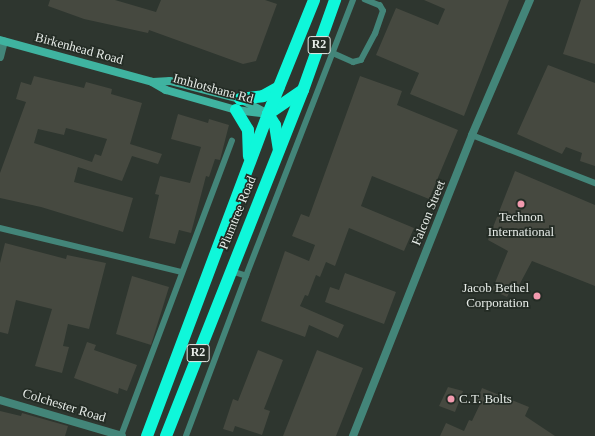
<!DOCTYPE html>
<style>
body{margin:0}
#map{position:relative;width:595px;height:436px;overflow:hidden;background:#2e362f;font-family:"Times New Roman",serif}
div>[style]{position:absolute}
.building>*{inset:0;background:#464940}
.lane>*{height:5.5px;margin:-2.75px;padding:0 2.75px;transform-origin:2.75px;border-radius:2.75px;background:#438579}
.street>*{height:8px;margin:-4px;padding:0 4px;transform-origin:4px;border-radius:4px;background:#438579}
.secondary>*{height:8px;margin:-4px;padding:0 4px;transform-origin:4px;border-radius:4px;background:#3fb3a0}
.highway>*{height:12px;margin:-6px;padding:0 6px;transform-origin:6px;border-radius:6px;background:#0ff7da}
.dots>*{width:11px;height:11px;translate:-50% -50%;box-sizing:border-box;border:2px solid #242c25;border-radius:50%}
span{translate:-50% -50%;white-space:nowrap;text-align:center;line-height:1.15;-webkit-text-stroke:3.5px #242c25;paint-order:stroke}
.shield-label span{padding:1px 3px;background:#242c25;border:1px solid;border-radius:3px;-webkit-text-stroke-width:0}
.shield-label{font-size:12px;color:#e7ece8;font-weight:700}
.street-label{font-size:13px;color:#e7ece8}
.poi-label{font-size:13px;color:#e7ece8}
.right{translate:-100% -50%;text-align:right}
.left{translate:0 -50%;text-align:left}
</style>
<div id="map">
<div class="building">
<div style="clip-path:polygon(50px 0,115px 0,156px 12px,161px 0,265px 0,277px 4px,256px 61px,243px 64px,149px 30px,148px 33px,84px 19px,48px 6px)"></div>
<div style="clip-path:polygon(424px 0,509px 0,464px 116px,410px 94px,419px 73px,376px 55px,396px 8px,438px 25px,445px 9px)"></div>
<div style="clip-path:polygon(581px 0,595px 0,595px 64px,563px 54px)"></div>
<div style="clip-path:polygon(548px 65px,595px 83px,595px 166px,580px 161px,582px 153px,566px 147px,562px 154px,517px 134px)"></div>
<div style="clip-path:polygon(evenodd,34px 76px,84px 88px,86px 82px,112px 89px,111px 94px,142px 103px,130px 144px,162px 154px,158px 164px,132px 156px,122px 181px,78px 167px,74px 182px,133px 198px,123px 232px,41px 207px,0 198px,0 173px,26px 102px,16px 99px,21px 82px,31px 85px,34px 76px,66px 128px,107px 139px,101px 156px,95px 154px,92px 162px,34px 143px,38px 129px,64px 135px,66px 128px)"></div>
<div style="clip-path:polygon(360px 76px,402px 91px,397px 105px,458px 130px,429px 199px,372px 176px,361px 206px,414px 228px,404px 251px,349px 228px,335px 266px,326px 262px,320px 277px,316px 275px,308px 296px,305px 295px,300px 306px,344px 325px,338px 338px,309px 325px,305px 337px,261px 321px,285px 251px,309px 261px,315px 245px,292px 236px,301px 214px,309px 217px)"></div>
<div style="clip-path:polygon(178px 114px,208px 123px,209px 119px,229px 125px,220px 160px,215px 159px,209px 177px,206px 176px,191px 233px,179px 230px,175px 244px,149px 238px,159px 195px,155px 194px,160px 176px,190px 183px,201px 147px,171px 139px)"></div>
<div style="clip-path:polygon(515px 171px,595px 205px,595px 286px,532px 261px,516px 291px,511px 289px,507px 297px,492px 290px,508px 251px,488px 240px)"></div>
<div style="clip-path:polygon(5px 243px,66px 259px,67px 255px,106px 263px,89px 329px,68px 324px,63px 346px,69px 347px,62px 373px,35px 366px,52px 309px,16px 300px,8px 334px,0 332px,0 263px)"></div>
<div style="clip-path:polygon(345px 273px,396px 292px,384px 324px,325px 302px,330px 287px,339px 290px)"></div>
<div style="clip-path:polygon(132px 276px,169px 287px,151px 345px,116px 334px)"></div>
<div style="clip-path:polygon(87px 342px,96px 345px,94px 350px,137px 365px,127px 391px,119px 388px,118px 394px,74px 378px)"></div>
<div style="clip-path:polygon(258px 350px,283px 360px,264px 409px,270px 411px,262px 435px,235px 426px,233px 432px,223px 429px,233px 399px,238px 401px)"></div>
<div style="clip-path:polygon(317px 350px,363px 368px,336px 436px,283px 436px)"></div>
<div style="clip-path:polygon(448px 387px,463px 391px,455px 412px,439px 406px)"></div>
<div style="clip-path:polygon(482px 388px,529px 407px,525px 416px,555px 436px,440px 436px,446px 423px,464px 431px,469px 420px,472px 421px,481px 402px,477px 401px)"></div>
<div style="clip-path:polygon(0 411px,21px 416px,22px 413px,68px 426px,65px 436px,0 436px)"></div>
</div>
<div class="lane">
<div style="left:333px;top:53px;width:22px;rotate:24deg"></div>
<div style="left:353px;top:62px;width:8px;rotate:-14deg"></div>
<div style="left:361px;top:60px;width:30px;rotate:-62deg"></div>
<div style="left:375px;top:34px;width:24px;rotate:-71deg"></div>
<div style="left:383px;top:11px;width:6px;rotate:-121deg"></div>
<div style="left:380px;top:6px;width:16px;rotate:-158deg"></div>
<div style="left:472px;top:135px;width:132px;rotate:21.3deg"></div>
<div style="left:0;top:228px;width:187px;rotate:13.6deg"></div>
<div style="left:246px;top:276px;width:296px;rotate:-68.8deg"></div>
<div style="left:121px;top:436px;width:315px;rotate:-69.4deg"></div>
<div style="left:186px;top:436px;width:171px;rotate:-69.4deg"></div>
<div style="left:246px;top:276px;width:17px;rotate:-163deg"></div>
</div>
<div class="street">
<div style="left:0;top:57px;width:16px;rotate:-76deg"></div>
<div style="left:0;top:400px;width:127px;rotate:16.4deg"></div>
<div style="left:353px;top:436px;width:324px;rotate:-68.4deg"></div>
<div style="left:472px;top:135px;width:147px;rotate:-66.8deg"></div>
</div>
<div class="secondary">
<div style="left:0;top:40px;width:158px;rotate:15.4deg"></div>
<div style="left:152px;top:82px;width:16px;rotate:30deg"></div>
<div style="left:166px;top:90px;width:73px;rotate:15.9deg"></div>
<div style="left:236px;top:110px;width:32px;rotate:7deg"></div>
<div style="left:153px;top:82px;width:17px;rotate:-3deg"></div>
<div style="left:170px;top:81px;width:72px;rotate:14.4deg"></div>
<div style="left:240px;top:99px;width:32px;rotate:28deg"></div>
</div>
<div class="highway">
<div style="left:240px;top:99px;width:23px;rotate:-7deg"></div>
<div style="left:263px;top:96px;width:18px;rotate:-29deg"></div>
<div style="left:236px;top:110px;width:23px;rotate:59deg"></div>
<div style="left:248px;top:130px;width:26px;rotate:88deg"></div>
<div style="left:268px;top:114px;width:42px;rotate:-34.4deg"></div>
<div style="left:268px;top:114px;width:13px;rotate:58deg"></div>
<div style="left:275px;top:125px;width:25px;rotate:81deg"></div>
<div style="left:147px;top:436px;width:344px;rotate:-69.4deg"></div>
<div style="left:268px;top:114px;width:123px;rotate:-68deg"></div>
<div style="left:166px;top:436px;width:372px;rotate:-68.4deg"></div>
<div style="left:303px;top:90px;width:96px;rotate:-70.4deg"></div>
</div>
<div class="dots">
<div style="left:521px;top:204px;background:#f29aae"></div>
<div style="left:537px;top:296px;background:#f29aae"></div>
<div style="left:451px;top:399px;background:#f29aae"></div>
</div>
<div class="shield-label">
<span style="left:319px;top:45px">R2</span>
<span style="left:198px;top:353px">R2</span>
</div>
<div class="street-label">
<span style="left:79px;top:49px;rotate:15deg">Birkenhead Road</span>
<span style="left:213px;top:89px;rotate:15deg">Imhlotshana Rd</span>
<span style="left:238px;top:213px;rotate:-68deg">Plumtree Road</span>
<span style="left:429px;top:213px;rotate:-68deg">Falcon Street</span>
<span style="left:64px;top:406px;rotate:17deg">Colchester Road</span>
</div>
<div class="poi-label">
<span style="left:521px;top:225px">Technon<br>International</span>
<span class="right" style="left:529px;top:296px">Jacob Bethel<br>Corporation</span>
<span class="left" style="left:459px;top:399px">C.T. Bolts</span>
</div>
</div>
